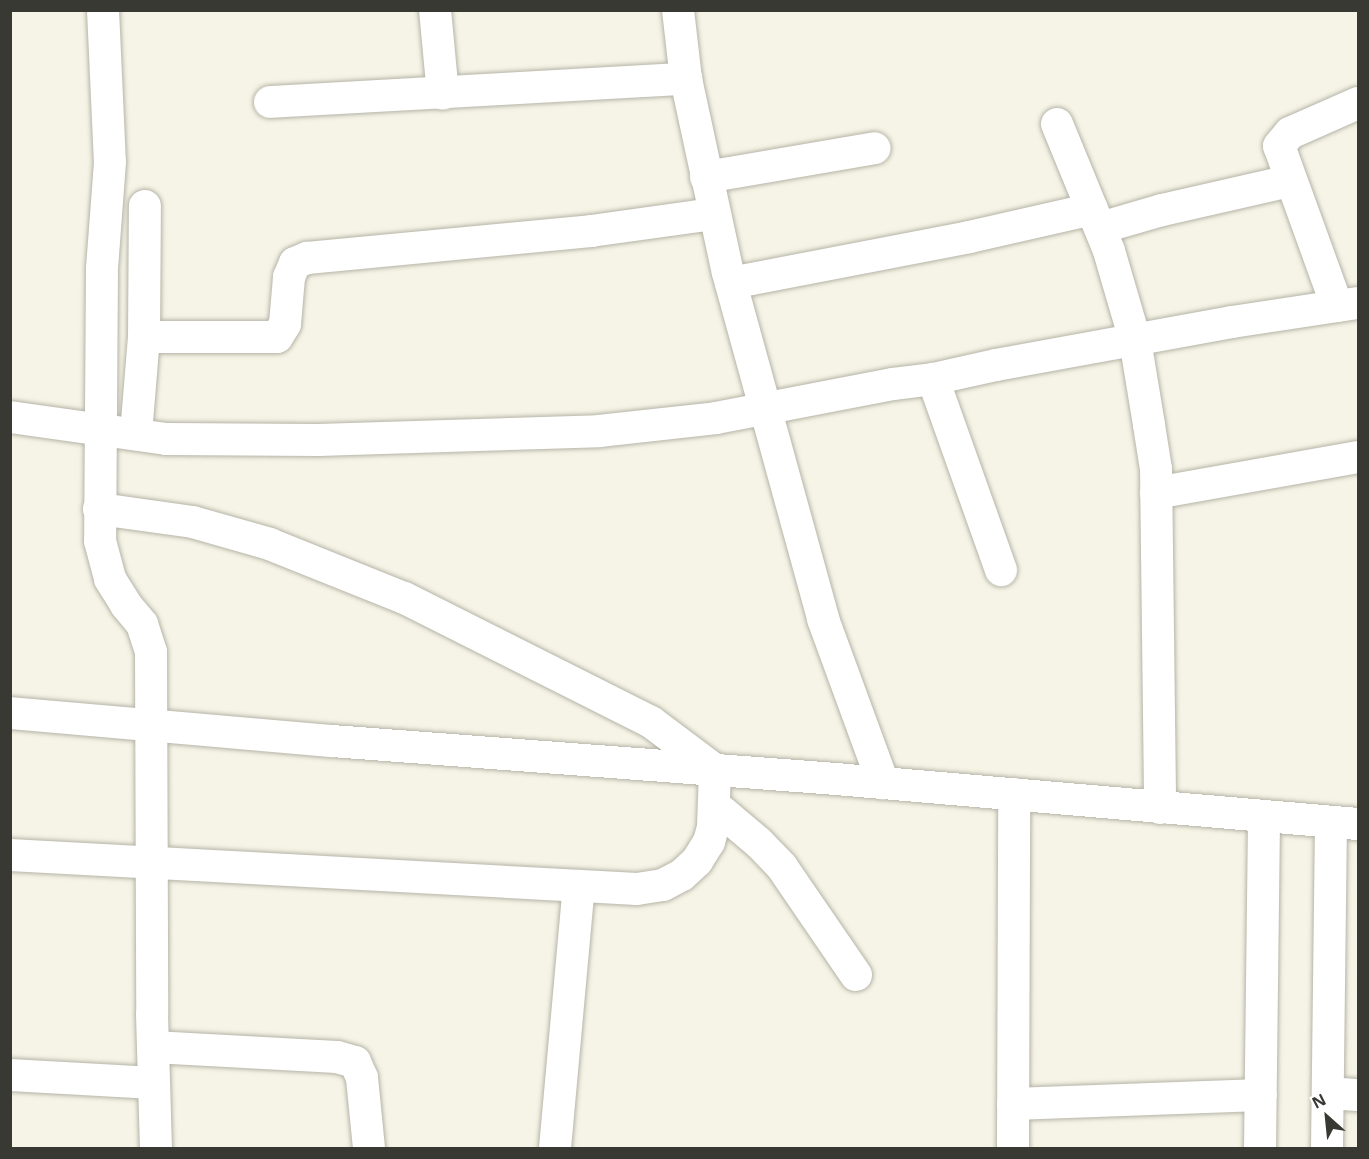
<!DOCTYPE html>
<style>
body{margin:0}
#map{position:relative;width:1369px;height:1159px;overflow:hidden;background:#f6f4e6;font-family:"Noto Sans",sans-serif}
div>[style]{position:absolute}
.roads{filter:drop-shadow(0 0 2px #b5b4a7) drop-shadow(0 0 2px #b5b4a7)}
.minor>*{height:32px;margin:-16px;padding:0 16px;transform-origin:16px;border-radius:16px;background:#fff}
span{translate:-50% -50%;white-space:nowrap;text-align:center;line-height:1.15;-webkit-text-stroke:4.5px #fff;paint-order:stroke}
.frame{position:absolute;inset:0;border:12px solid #393933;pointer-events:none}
.north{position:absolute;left:1297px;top:1087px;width:60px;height:60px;-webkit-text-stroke:4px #fff;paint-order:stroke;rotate:333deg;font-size:16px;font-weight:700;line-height:24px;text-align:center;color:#393933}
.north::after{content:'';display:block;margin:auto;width:21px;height:27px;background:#393933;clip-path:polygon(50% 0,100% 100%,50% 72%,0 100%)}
</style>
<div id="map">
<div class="roads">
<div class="minor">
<div style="left:103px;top:10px;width:152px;rotate:87.4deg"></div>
<div style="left:110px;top:162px;width:107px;rotate:94.3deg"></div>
<div style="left:102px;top:269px;width:272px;rotate:90.4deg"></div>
<div style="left:100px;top:541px;width:39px;rotate:75deg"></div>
<div style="left:110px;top:579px;width:31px;rotate:58deg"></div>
<div style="left:126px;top:605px;width:25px;rotate:50deg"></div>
<div style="left:142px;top:624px;width:29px;rotate:72deg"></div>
<div style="left:151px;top:652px;width:362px;rotate:89.8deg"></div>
<div style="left:152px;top:1014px;width:134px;rotate:88.3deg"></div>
<div style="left:435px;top:10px;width:84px;rotate:84.6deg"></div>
<div style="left:678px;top:10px;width:69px;rotate:83.4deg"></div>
<div style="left:686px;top:79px;width:198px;rotate:77.8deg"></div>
<div style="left:728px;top:273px;width:359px;rotate:74.6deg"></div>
<div style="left:823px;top:619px;width:175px;rotate:69.9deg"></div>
<div style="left:270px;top:102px;width:417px;rotate:-3.2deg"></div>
<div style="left:1057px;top:124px;width:137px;rotate:67.7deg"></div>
<div style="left:1109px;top:251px;width:93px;rotate:73.7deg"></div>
<div style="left:1135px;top:340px;width:86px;rotate:80.6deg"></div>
<div style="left:1149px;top:425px;width:45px;rotate:81deg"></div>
<div style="left:1156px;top:469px;width:339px;rotate:89.3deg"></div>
<div style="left:706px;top:177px;width:171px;rotate:-9.7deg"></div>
<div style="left:1100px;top:228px;width:65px;rotate:-16.2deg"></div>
<div style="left:1162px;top:210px;width:131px;rotate:-12.8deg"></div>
<div style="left:731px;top:283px;width:242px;rotate:-10.9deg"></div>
<div style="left:969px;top:237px;width:126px;rotate:-12.8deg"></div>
<div style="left:1337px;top:306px;width:170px;rotate:-109.9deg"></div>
<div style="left:1279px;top:146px;width:17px;rotate:-50deg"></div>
<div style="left:1290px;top:133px;width:74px;rotate:-23.8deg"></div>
<div style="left:144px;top:337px;width:133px"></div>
<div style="left:277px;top:337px;width:15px;rotate:-58deg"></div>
<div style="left:285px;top:324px;width:47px;rotate:-85.1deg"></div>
<div style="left:289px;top:277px;width:15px;rotate:-67deg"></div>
<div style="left:295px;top:263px;width:13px;rotate:-23deg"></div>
<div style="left:307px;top:258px;width:285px;rotate:-5.4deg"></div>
<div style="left:591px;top:231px;width:124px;rotate:-7.9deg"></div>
<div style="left:933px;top:379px;width:203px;rotate:70.4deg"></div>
<div style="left:10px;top:417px;width:158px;rotate:8deg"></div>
<div style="left:166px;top:439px;width:152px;rotate:0.4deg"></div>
<div style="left:318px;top:440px;width:281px;rotate:-1.8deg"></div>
<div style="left:599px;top:431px;width:118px;rotate:-6.3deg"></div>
<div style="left:716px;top:418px;width:180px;rotate:-10.9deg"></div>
<div style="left:893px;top:384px;width:40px;rotate:-7.1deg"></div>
<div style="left:933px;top:379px;width:65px;rotate:-12.5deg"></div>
<div style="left:996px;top:365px;width:240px;rotate:-10.3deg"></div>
<div style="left:1232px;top:322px;width:127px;rotate:-8.6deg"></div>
<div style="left:136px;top:434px;width:97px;rotate:-85.3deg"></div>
<div style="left:144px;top:337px;width:131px;rotate:-89.6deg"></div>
<div style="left:1156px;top:493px;width:205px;rotate:-10.1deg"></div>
<div style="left:10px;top:713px;width:323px;rotate:5deg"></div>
<div style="left:332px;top:741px;width:505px;rotate:4.31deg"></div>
<div style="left:836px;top:779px;width:524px;rotate:4.93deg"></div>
<div style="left:714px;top:805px;width:59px;rotate:40.2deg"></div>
<div style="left:759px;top:843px;width:33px;rotate:46deg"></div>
<div style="left:782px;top:867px;width:131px;rotate:55.6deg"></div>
<div style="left:10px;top:855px;width:628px;rotate:3.1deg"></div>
<div style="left:637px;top:889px;width:26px;rotate:-9deg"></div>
<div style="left:663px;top:885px;width:21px;rotate:-28deg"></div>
<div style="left:682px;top:875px;width:21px;rotate:-43deg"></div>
<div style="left:697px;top:861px;width:22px;rotate:-58deg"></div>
<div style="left:709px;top:842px;width:16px;rotate:-75deg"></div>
<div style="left:713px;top:827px;width:57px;rotate:-88deg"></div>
<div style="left:715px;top:770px;width:80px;rotate:-143.1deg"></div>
<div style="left:651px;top:722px;width:276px;rotate:-153.3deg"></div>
<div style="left:404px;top:598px;width:144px;rotate:-158.1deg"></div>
<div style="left:270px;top:544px;width:80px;rotate:-164.1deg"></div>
<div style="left:193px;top:522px;width:95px;rotate:-172.1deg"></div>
<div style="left:153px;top:1047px;width:184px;rotate:3.1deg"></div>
<div style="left:337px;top:1057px;width:19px;rotate:16deg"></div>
<div style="left:355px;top:1062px;width:17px;rotate:66deg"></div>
<div style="left:362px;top:1078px;width:70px;rotate:84.3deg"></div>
<div style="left:10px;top:1075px;width:144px;rotate:3.2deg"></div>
<div style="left:1328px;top:1093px;width:30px;rotate:4deg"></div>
<div style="left:1013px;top:1104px;width:248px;rotate:-2.1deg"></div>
<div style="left:555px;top:1148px;width:263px;rotate:-84.8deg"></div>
<div style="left:1013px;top:1148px;width:354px;rotate:-89.8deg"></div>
<div style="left:1260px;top:1148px;width:331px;rotate:-89.3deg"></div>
<div style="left:1327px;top:1148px;width:326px;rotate:-89.3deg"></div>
</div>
</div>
<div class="frame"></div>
<div class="north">N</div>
</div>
